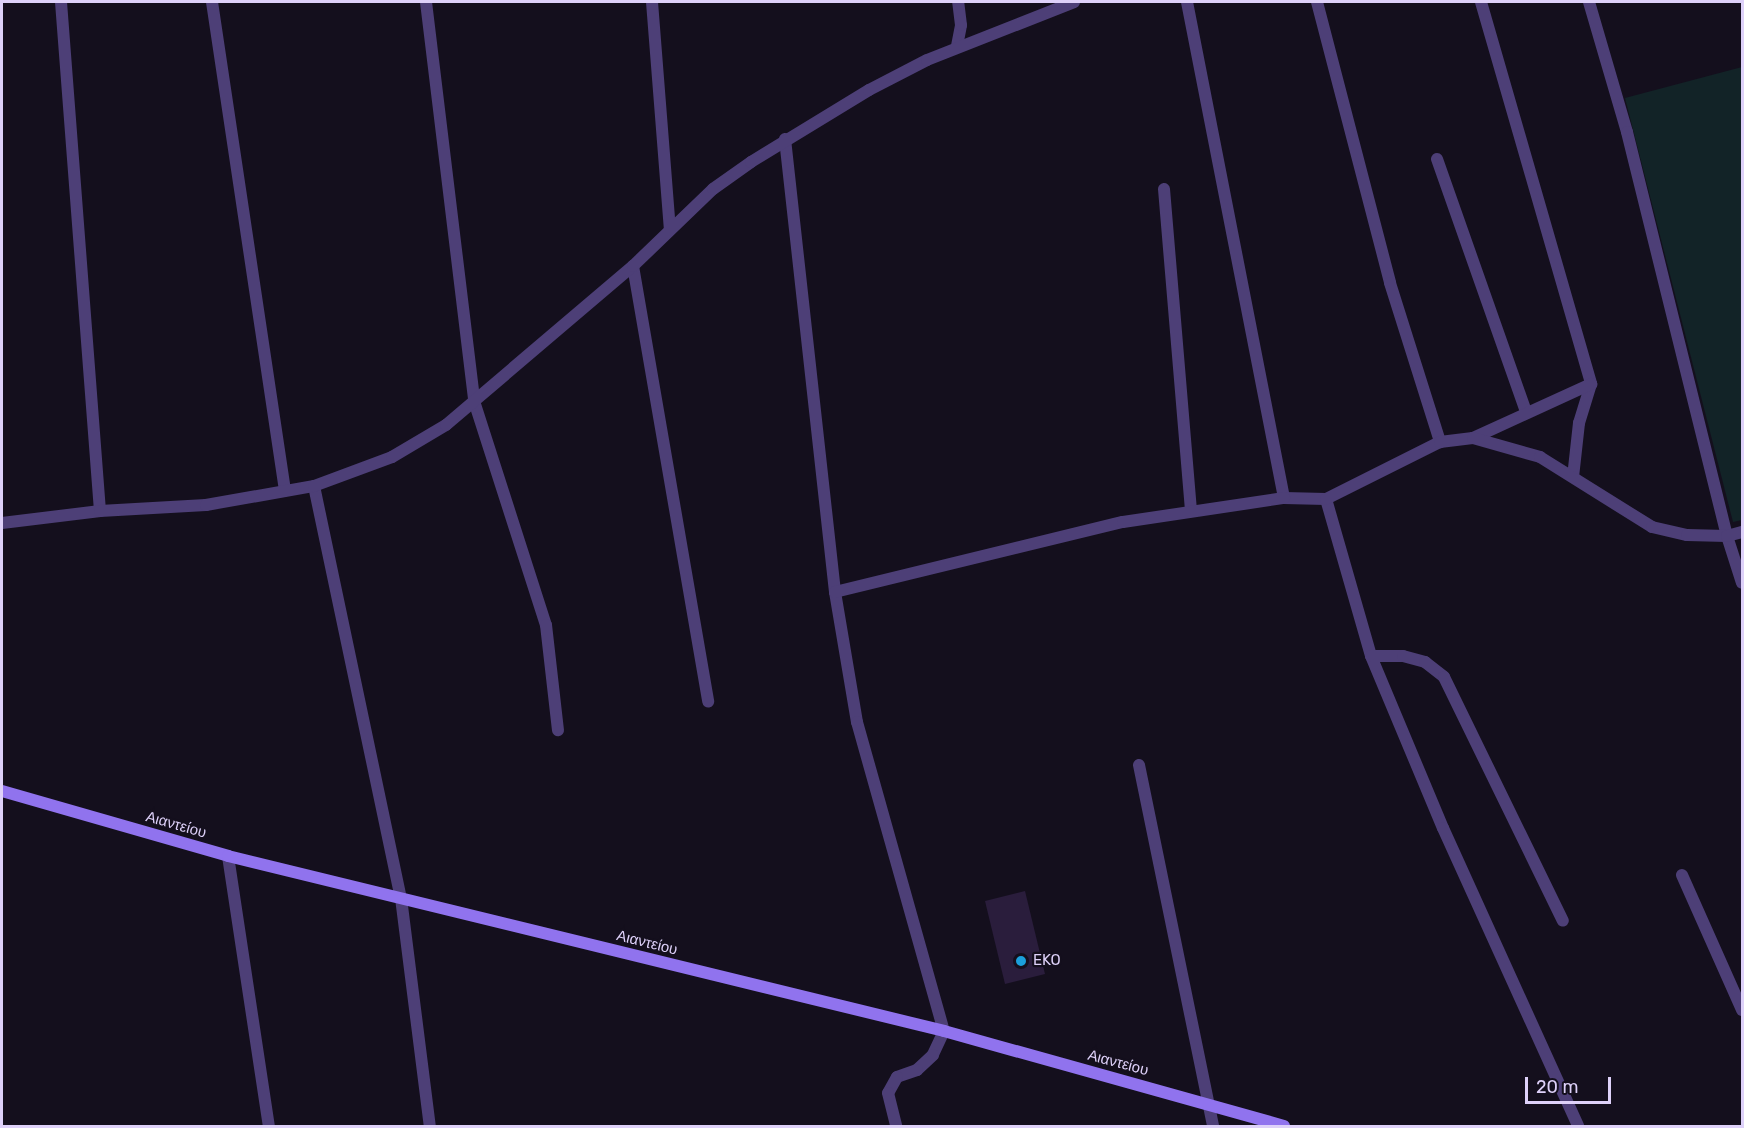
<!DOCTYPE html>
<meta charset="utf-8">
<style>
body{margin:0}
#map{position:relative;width:1744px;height:1128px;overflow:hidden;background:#140f1d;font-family:Rubik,sans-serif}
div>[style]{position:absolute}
.green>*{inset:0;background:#122327}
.building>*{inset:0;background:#2a1d3c}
.minor>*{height:12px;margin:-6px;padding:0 6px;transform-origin:6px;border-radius:6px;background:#4d3f77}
.secondary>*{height:12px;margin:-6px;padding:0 6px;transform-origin:6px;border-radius:6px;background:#9073ee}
.dots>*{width:16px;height:16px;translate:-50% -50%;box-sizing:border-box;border:3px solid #140f1d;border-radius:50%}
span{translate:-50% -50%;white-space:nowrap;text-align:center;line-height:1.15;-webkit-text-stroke:4.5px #140f1d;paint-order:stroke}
.street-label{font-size:15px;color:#ded1f9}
.poi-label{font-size:15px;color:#ded1f9}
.left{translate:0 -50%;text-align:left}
.frame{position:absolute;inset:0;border:3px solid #ded1f9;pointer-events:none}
.scale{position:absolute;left:1525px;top:1077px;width:86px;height:27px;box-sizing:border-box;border:3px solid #ded1f9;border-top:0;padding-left:8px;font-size:18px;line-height:21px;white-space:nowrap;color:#ded1f9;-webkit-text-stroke:4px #140f1d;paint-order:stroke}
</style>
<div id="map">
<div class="green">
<div style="clip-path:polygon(1742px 67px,1742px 520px,1733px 522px,1625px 98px)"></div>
</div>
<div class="building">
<div style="clip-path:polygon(1025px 891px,1045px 974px,1005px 984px,985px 901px)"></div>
</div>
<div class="minor">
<div style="left:61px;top:2px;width:510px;rotate:85.62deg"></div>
<div style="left:212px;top:2px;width:494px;rotate:81.5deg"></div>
<div style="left:426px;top:2px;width:402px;rotate:83.1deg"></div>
<div style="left:474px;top:401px;width:235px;rotate:72.2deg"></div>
<div style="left:546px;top:625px;width:106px;rotate:83.5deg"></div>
<div style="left:652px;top:2px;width:228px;rotate:85.5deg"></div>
<div style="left:1187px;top:2px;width:505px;rotate:78.93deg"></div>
<div style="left:1284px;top:498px;width:42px;rotate:1.4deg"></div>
<div style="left:1326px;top:499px;width:163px;rotate:74deg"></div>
<div style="left:1371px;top:656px;width:186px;rotate:67.3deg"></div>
<div style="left:1443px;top:828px;width:327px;rotate:65.6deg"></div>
<div style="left:1317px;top:2px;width:290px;rotate:75.4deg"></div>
<div style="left:1390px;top:283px;width:167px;rotate:72.5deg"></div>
<div style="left:1481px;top:2px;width:398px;rotate:73.9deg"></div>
<div style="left:1591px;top:384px;width:41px;rotate:107.1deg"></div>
<div style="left:1579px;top:423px;width:54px;rotate:96.3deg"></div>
<div style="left:1589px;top:2px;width:135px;rotate:73.7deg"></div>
<div style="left:1627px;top:132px;width:416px;rotate:76.1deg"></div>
<div style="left:1727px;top:536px;width:49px;rotate:72.3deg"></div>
<div style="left:957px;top:46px;width:21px;rotate:-79deg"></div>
<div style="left:961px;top:25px;width:23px;rotate:-97deg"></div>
<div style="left:785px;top:139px;width:456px;rotate:83.7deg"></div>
<div style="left:835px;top:592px;width:132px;rotate:80.4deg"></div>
<div style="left:857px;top:722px;width:321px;rotate:74.3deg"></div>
<div style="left:944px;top:1031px;width:26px;rotate:115deg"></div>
<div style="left:933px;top:1055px;width:22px;rotate:137deg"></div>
<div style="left:917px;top:1070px;width:21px;rotate:161deg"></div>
<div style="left:897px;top:1077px;width:18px;rotate:119deg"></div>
<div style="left:888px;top:1093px;width:34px;rotate:76deg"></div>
<div style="left:1437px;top:159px;width:268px;rotate:70.6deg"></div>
<div style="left:1164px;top:189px;width:323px;rotate:85.2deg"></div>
<div style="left:633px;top:266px;width:442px;rotate:80.2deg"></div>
<div style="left:1473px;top:438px;width:130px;rotate:-24.6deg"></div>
<div style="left:314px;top:486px;width:421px;rotate:78.1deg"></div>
<div style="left:401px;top:898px;width:230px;rotate:82.8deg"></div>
<div style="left:1326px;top:499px;width:127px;rotate:-26.6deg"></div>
<div style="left:1440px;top:442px;width:33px;rotate:-7deg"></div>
<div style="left:1473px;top:438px;width:70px;rotate:15.8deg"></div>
<div style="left:1540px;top:457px;width:132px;rotate:32deg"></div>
<div style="left:1652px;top:527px;width:36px;rotate:13deg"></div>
<div style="left:1687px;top:535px;width:40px;rotate:1.4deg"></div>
<div style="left:1727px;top:536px;width:16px;rotate:-15deg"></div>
<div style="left:2px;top:523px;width:99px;rotate:-7deg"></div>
<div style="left:100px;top:511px;width:106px;rotate:-3.2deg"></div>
<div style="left:206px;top:505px;width:110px;rotate:-10deg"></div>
<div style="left:314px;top:486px;width:83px;rotate:-20.4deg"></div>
<div style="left:392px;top:457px;width:63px;rotate:-30.7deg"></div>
<div style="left:446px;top:425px;width:245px;rotate:-40.4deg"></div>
<div style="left:633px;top:266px;width:111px;rotate:-43.9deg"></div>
<div style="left:713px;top:189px;width:47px;rotate:-35.4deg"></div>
<div style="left:751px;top:162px;width:138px;rotate:-31.4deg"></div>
<div style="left:869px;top:90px;width:65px;rotate:-27.3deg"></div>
<div style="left:927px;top:60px;width:158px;rotate:-21.5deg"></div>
<div style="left:835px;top:592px;width:296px;rotate:-13.7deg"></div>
<div style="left:1123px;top:522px;width:163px;rotate:-8.5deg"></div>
<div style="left:1371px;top:656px;width:32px"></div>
<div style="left:1403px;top:656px;width:23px;rotate:15deg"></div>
<div style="left:1425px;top:662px;width:24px;rotate:38deg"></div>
<div style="left:1444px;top:677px;width:271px;rotate:64deg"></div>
<div style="left:1139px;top:765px;width:369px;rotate:78.4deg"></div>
<div style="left:228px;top:856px;width:273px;rotate:81.4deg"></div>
<div style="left:1682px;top:875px;width:148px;rotate:66deg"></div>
</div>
<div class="secondary">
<div style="left:2px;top:791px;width:235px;rotate:16deg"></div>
<div style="left:228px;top:856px;width:737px;rotate:13.73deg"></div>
<div style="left:944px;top:1031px;width:353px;rotate:15.6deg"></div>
</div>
<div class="dots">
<div style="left:1021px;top:961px;background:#1b9fdb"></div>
</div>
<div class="street-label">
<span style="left:176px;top:825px;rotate:16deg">Αιαντείου</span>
<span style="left:647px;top:943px;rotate:14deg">Αιαντείου</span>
<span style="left:1118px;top:1063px;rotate:15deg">Αιαντείου</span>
</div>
<div class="poi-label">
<span class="left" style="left:1033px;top:961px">EKO</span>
</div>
<div class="frame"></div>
<div class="scale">20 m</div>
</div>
